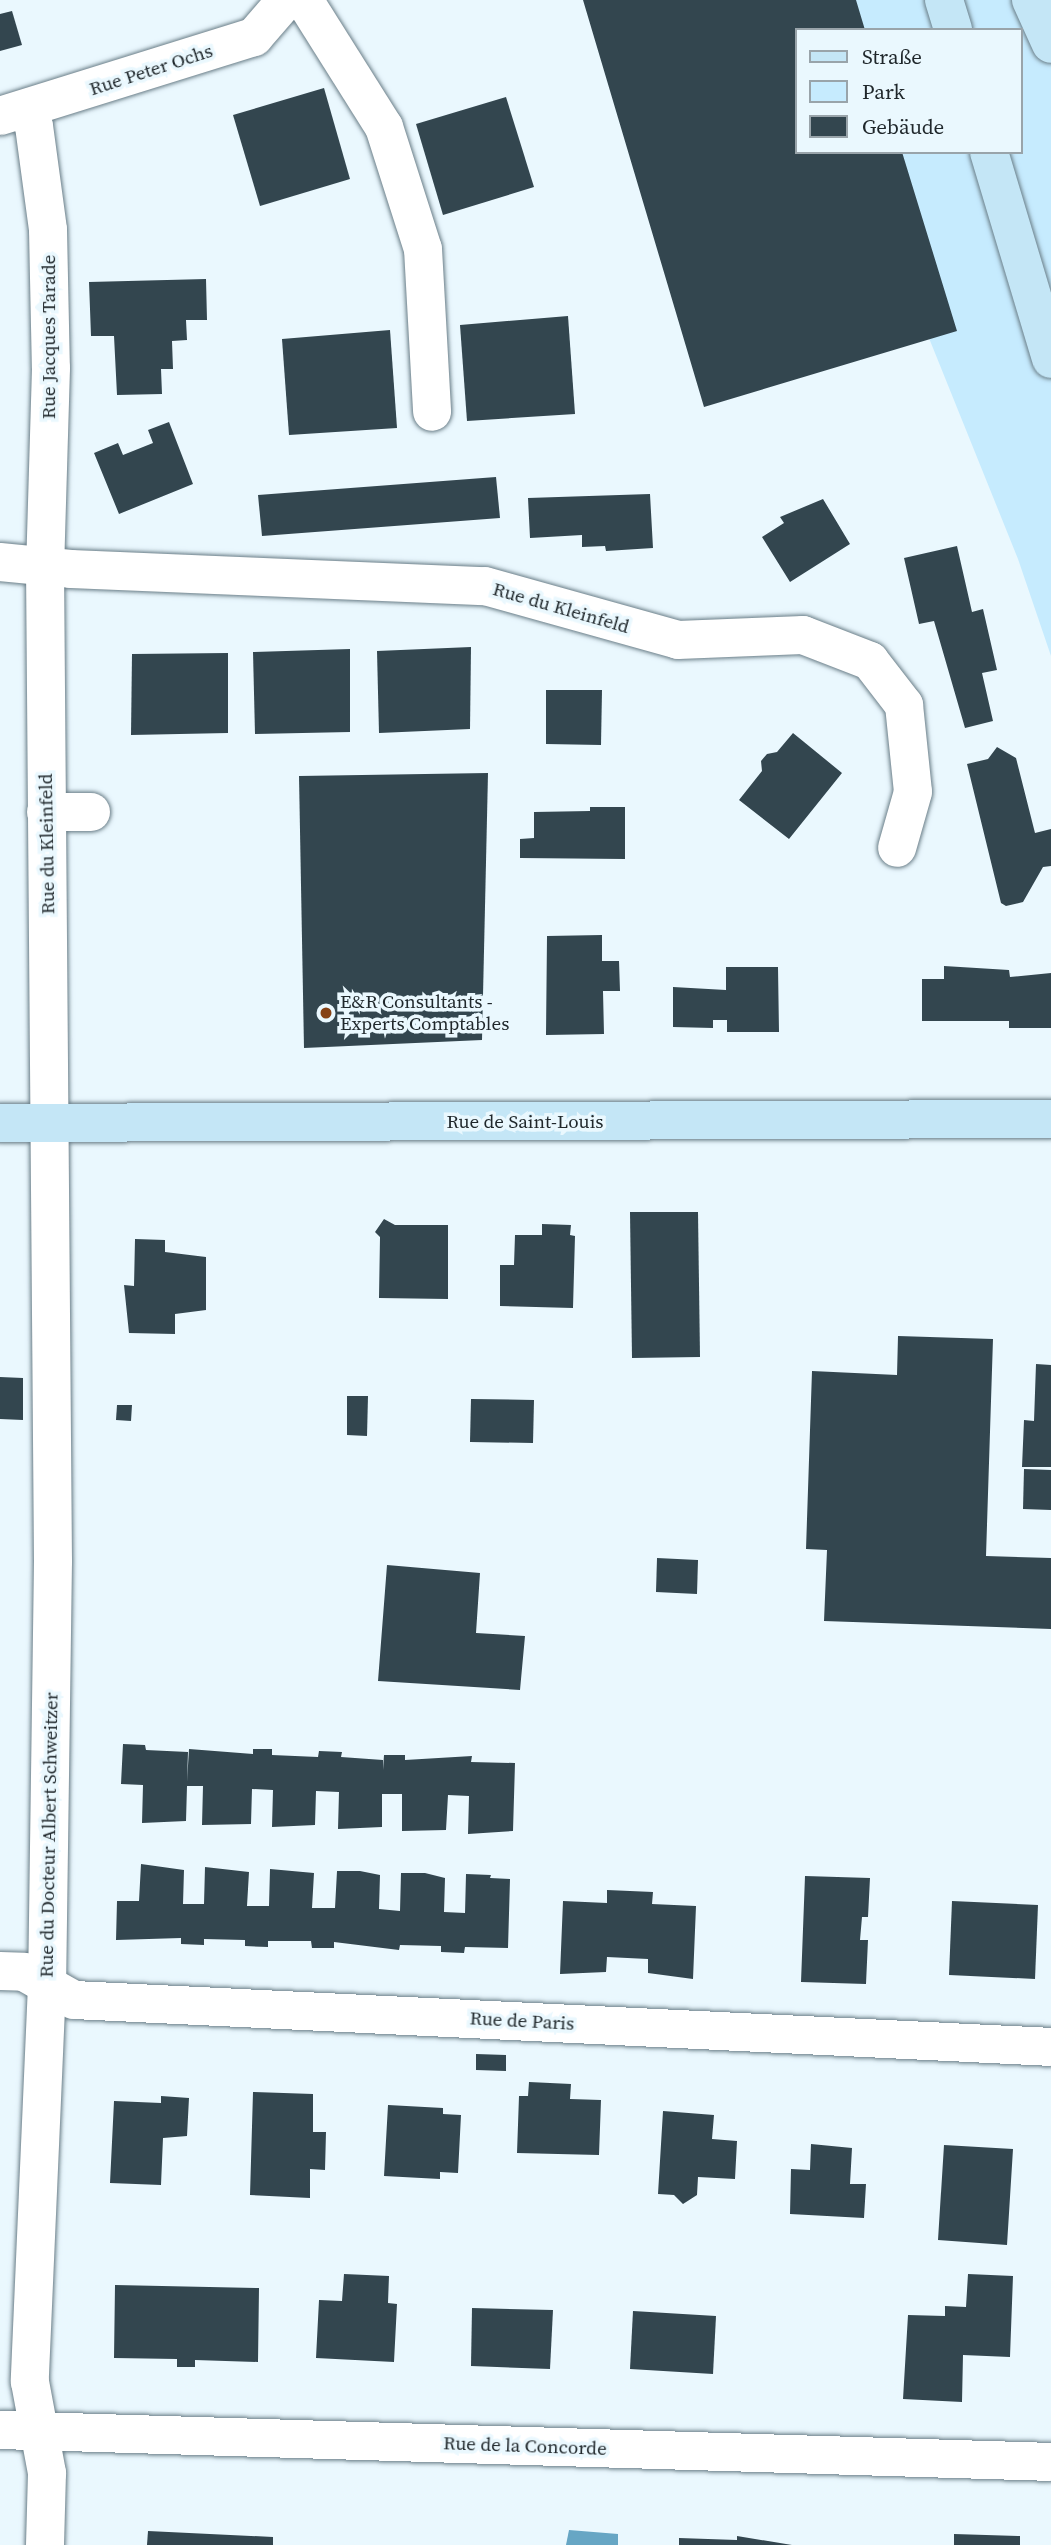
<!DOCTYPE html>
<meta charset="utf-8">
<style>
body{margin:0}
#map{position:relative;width:1051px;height:2545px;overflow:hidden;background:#eaf8fe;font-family:"Source Serif 4",serif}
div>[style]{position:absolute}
.green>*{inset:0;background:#c6ebfe}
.water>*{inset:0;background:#67a6c4}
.building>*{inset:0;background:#33464f}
.roads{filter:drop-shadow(0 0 2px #6a7e88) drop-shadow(0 0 2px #6a7e88)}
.minor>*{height:38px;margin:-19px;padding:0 19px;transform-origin:19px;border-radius:19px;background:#fff}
.major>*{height:38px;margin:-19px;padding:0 19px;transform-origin:19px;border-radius:19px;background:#c4e6f6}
.dots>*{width:19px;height:19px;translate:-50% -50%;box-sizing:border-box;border:4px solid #eaf8fe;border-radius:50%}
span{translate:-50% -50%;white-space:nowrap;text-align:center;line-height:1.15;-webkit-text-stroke:7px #eaf8fe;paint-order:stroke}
.street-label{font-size:19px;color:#1f272b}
.poi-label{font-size:19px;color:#1f272b}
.left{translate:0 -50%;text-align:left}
.legend{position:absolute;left:795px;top:28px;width:228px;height:126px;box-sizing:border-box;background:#eaf8fe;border:2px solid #99a4aa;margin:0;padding:9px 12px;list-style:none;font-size:21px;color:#1f272b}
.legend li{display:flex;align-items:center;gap:14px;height:35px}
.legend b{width:35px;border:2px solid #99a4aa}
</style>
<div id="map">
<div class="green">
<div style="clip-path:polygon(792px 0,1051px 0,1051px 656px,1018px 559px,854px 152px,1021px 152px,1021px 30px,804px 30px)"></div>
</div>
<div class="water">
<div style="clip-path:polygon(569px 2530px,618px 2534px,618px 2545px,566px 2545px)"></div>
</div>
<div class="building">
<div style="clip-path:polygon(583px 0,856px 0,865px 30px,797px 30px,797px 152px,902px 152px,957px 331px,704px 407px)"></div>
<div style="clip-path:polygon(12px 11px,22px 45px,0 51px,0 14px)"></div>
<div style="clip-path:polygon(324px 88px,350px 179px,260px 206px,233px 115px)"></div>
<div style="clip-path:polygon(506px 97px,534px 187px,443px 215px,416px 124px)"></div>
<div style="clip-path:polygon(206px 279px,207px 320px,186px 320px,187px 340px,172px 341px,173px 369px,161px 369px,162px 394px,117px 395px,114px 336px,91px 336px,89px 282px)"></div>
<div style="clip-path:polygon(568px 316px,575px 414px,467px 421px,460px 325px)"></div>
<div style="clip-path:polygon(390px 330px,397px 428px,289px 435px,282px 339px)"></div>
<div style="clip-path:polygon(169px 422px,193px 484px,119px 514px,94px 453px,118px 443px,123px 455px,153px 443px,148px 430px)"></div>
<div style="clip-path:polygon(496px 477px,500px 518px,262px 536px,258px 495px)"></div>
<div style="clip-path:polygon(650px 494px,653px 548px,606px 551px,605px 546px,582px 547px,582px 535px,530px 538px,528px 498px)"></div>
<div style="clip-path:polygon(823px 499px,850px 544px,790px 582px,762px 537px,784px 523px,780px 517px)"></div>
<div style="clip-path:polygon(957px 546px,972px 612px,983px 609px,997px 670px,982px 673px,993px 721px,965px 728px,934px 621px,919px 624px,904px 558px)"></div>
<div style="clip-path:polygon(471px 647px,470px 729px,379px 733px,377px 651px)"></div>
<div style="clip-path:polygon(350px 649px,350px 732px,255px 734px,253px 652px)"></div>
<div style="clip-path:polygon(228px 653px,228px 733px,131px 735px,132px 654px)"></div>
<div style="clip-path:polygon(546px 690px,602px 690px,601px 745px,546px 744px)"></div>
<div style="clip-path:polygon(793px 733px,842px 773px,789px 839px,739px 800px,762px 771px,761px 761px,767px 754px,777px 752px)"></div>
<div style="clip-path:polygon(997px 747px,1016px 758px,1035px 833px,1051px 829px,1051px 866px,1043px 867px,1023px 902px,1006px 906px,1001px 903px,967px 764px,988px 759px)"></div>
<div style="clip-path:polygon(488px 773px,482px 1040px,304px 1048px,299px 776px)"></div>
<div style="clip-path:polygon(590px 807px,625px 807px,625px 859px,520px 858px,520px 839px,534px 838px,534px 812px,590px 811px)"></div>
<div style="clip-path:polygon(602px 935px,602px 961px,619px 961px,620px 991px,603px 991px,604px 1034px,546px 1035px,547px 936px)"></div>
<div style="clip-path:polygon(944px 966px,1009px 970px,1010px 977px,1051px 973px,1051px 1028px,1009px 1028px,1009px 1021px,922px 1021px,922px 979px,944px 979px)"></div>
<div style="clip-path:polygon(726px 967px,778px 967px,779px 1032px,727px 1032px,727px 1020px,713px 1020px,713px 1028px,673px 1027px,673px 987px,726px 990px)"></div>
<div style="clip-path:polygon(630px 1212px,698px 1212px,700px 1357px,632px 1358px)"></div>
<div style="clip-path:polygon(384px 1219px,395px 1225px,448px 1225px,448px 1299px,379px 1298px,380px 1237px,375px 1232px)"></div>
<div style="clip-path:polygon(542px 1224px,571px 1225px,570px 1235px,575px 1236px,573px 1308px,500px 1306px,500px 1265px,514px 1265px,515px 1235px,542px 1235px)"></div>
<div style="clip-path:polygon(135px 1239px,165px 1240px,165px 1252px,206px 1257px,206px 1310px,175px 1314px,175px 1334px,129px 1333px,124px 1285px,134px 1286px)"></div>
<div style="clip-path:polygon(898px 1336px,993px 1339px,986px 1556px,1051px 1558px,1051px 1629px,824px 1621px,827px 1550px,806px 1549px,812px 1371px,897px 1375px)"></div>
<div style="clip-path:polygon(1036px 1364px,1051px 1365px,1051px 1467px,1022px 1467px,1024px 1420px,1034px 1421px)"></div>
<div style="clip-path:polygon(0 1377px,23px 1378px,23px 1420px,0 1419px)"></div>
<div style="clip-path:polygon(347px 1396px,368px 1396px,367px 1436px,347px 1435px)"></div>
<div style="clip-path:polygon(471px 1399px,534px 1400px,533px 1443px,470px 1442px)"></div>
<div style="clip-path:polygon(117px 1405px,132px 1405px,131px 1421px,116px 1420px)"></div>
<div style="clip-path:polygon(1024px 1469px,1051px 1470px,1051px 1510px,1023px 1509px)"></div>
<div style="clip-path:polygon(657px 1558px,698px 1560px,697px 1594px,656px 1592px)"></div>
<div style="clip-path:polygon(387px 1565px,480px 1573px,476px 1633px,525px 1636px,520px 1690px,378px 1681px)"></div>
<div style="clip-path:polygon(123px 1744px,145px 1745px,146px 1750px,188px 1752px,187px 1782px,189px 1749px,253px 1754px,253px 1749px,272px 1749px,272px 1755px,318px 1757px,319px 1751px,342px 1752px,341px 1757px,383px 1760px,383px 1770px,384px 1755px,405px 1755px,405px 1760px,472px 1756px,471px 1762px,515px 1763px,513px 1831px,468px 1834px,469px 1796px,448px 1795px,446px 1830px,402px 1831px,402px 1794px,382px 1794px,382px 1827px,338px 1829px,339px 1792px,316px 1791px,315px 1825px,272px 1827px,273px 1790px,252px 1789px,251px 1824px,202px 1825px,203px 1786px,187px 1786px,186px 1821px,142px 1823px,143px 1785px,121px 1784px)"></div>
<div style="clip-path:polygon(141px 1864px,184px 1870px,183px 1904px,204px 1904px,205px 1867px,249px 1872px,247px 1906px,269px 1906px,270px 1869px,314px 1873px,312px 1908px,335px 1908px,337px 1871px,360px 1871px,380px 1875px,379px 1909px,400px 1911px,401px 1873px,425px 1873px,445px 1878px,444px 1912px,465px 1913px,466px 1874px,491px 1875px,490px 1878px,510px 1879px,508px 1948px,465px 1947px,464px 1953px,441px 1952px,441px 1946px,400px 1945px,399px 1950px,334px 1942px,334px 1948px,312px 1948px,311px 1941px,268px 1941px,268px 1947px,245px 1946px,245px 1940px,204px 1939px,204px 1945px,181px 1944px,181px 1938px,116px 1940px,117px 1901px,139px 1901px)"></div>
<div style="clip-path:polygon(805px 1876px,870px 1878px,868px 1917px,862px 1917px,860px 1940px,868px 1940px,866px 1984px,801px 1982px)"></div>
<div style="clip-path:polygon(607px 1890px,653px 1892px,652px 1904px,696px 1906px,693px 1979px,648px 1973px,648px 1959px,607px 1957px,606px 1972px,560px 1974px,563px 1901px,607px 1903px)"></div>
<div style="clip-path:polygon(952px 1901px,1038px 1905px,1035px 1979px,949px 1975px)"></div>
<div style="clip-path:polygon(476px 2054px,506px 2055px,506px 2071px,476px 2070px)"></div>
<div style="clip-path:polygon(529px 2082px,571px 2084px,570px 2099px,601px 2100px,599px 2155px,517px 2153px,519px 2096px,528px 2096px)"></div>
<div style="clip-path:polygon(253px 2092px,313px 2094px,313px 2132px,326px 2132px,325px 2170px,310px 2169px,310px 2198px,250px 2195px)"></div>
<div style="clip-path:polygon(161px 2096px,189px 2098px,187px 2136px,163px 2138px,161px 2185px,110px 2183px,114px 2101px,161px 2103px)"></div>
<div style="clip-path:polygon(388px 2105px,443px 2108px,443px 2114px,461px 2115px,458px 2173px,440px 2172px,440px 2179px,384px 2176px)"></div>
<div style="clip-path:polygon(663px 2111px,714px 2115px,712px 2139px,737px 2141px,735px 2179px,698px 2177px,697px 2195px,683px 2204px,674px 2195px,658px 2194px)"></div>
<div style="clip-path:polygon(811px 2144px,852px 2148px,850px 2184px,866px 2184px,864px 2218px,790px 2214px,791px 2169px,810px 2170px)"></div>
<div style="clip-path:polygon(944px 2145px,1013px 2149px,1007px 2245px,938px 2240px)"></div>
<div style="clip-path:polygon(344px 2274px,389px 2276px,388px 2303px,397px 2304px,394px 2362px,316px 2358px,319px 2300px,342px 2301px)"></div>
<div style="clip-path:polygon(968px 2274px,1013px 2276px,1010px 2357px,963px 2355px,962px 2402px,903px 2399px,908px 2315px,945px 2316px,945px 2306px,966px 2307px)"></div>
<div style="clip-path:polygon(115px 2285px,259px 2288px,258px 2362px,195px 2360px,195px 2367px,177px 2367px,177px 2359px,114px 2358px)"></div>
<div style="clip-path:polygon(472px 2308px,553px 2310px,550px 2369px,471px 2366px)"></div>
<div style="clip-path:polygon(633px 2311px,716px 2316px,713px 2374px,630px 2369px)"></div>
<div style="clip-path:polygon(148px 2531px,273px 2537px,273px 2545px,147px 2545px)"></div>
<div style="clip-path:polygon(954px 2534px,1020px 2536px,1020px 2545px,954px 2545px)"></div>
<div style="clip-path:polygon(737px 2536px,792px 2545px,679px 2545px,679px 2538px,737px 2540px)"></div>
</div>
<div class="roads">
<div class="minor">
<div style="left:304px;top:0;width:150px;rotate:57.8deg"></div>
<div style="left:384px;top:127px;width:128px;rotate:72.3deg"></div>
<div style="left:423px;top:249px;width:163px;rotate:86.8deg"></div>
<div style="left:27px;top:109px;width:18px;rotate:68deg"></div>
<div style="left:34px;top:126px;width:105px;rotate:82.3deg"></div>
<div style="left:48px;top:230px;width:138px;rotate:88.8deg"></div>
<div style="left:51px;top:368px;width:198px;rotate:91.7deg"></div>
<div style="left:45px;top:566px;width:995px;rotate:89.54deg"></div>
<div style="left:53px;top:1561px;width:424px;rotate:90.8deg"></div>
<div style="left:47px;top:1985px;width:397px;rotate:92.5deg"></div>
<div style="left:30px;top:2382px;width:93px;rotate:79.4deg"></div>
<div style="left:47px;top:2473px;width:72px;rotate:91.6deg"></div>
<div style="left:0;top:116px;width:266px;rotate:-17.3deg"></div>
<div style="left:254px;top:37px;width:49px;rotate:-49.1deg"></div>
<div style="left:0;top:562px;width:71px;rotate:5.6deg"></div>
<div style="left:71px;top:569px;width:414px;rotate:2.4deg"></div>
<div style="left:485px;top:586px;width:200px;rotate:15.6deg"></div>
<div style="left:678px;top:640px;width:125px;rotate:-2.3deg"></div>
<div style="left:803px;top:635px;width:72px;rotate:21.2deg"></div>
<div style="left:870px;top:661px;width:56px;rotate:52.3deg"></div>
<div style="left:904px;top:705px;width:87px;rotate:84.1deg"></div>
<div style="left:913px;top:792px;width:58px;rotate:105.9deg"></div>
<div style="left:46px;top:812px;width:45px"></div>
<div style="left:0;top:1971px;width:24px;rotate:2deg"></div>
<div style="left:24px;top:1972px;width:57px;rotate:29.2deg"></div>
<div style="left:74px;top:2000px;width:978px;rotate:2.75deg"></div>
<div style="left:0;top:2430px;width:1051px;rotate:1.74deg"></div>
</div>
<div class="major">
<div style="left:944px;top:0;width:31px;rotate:73deg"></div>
<div style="left:1031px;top:0;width:48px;rotate:65.6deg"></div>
<div style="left:989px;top:152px;width:216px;rotate:73.3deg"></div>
<div style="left:0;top:1123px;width:1051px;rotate:-0.22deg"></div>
</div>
</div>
<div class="dots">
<div style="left:326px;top:1013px;background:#864215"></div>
</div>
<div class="street-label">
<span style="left:151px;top:70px;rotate:-18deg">Rue Peter Ochs</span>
<span style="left:49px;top:337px;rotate:-90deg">Rue Jacques Tarade</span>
<span style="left:561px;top:608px;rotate:16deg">Rue du Kleinfeld</span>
<span style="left:47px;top:844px;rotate:-91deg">Rue du Kleinfeld</span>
<span style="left:525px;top:1122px">Rue de Saint-Louis</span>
<span style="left:49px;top:1835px;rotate:-89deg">Rue du Docteur Albert Schweitzer</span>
<span style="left:522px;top:2021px;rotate:3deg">Rue de Paris</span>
<span style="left:525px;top:2446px;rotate:2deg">Rue de la Concorde</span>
</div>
<div class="poi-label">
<span class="left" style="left:340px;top:1013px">E&amp;R Consultants -<br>Experts Comptables</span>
</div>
<ul class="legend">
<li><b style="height:9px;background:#c4e6f6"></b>Straße</li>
<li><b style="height:19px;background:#c6ebfe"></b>Park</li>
<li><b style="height:19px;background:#33464f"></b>Gebäude</li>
</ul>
</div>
